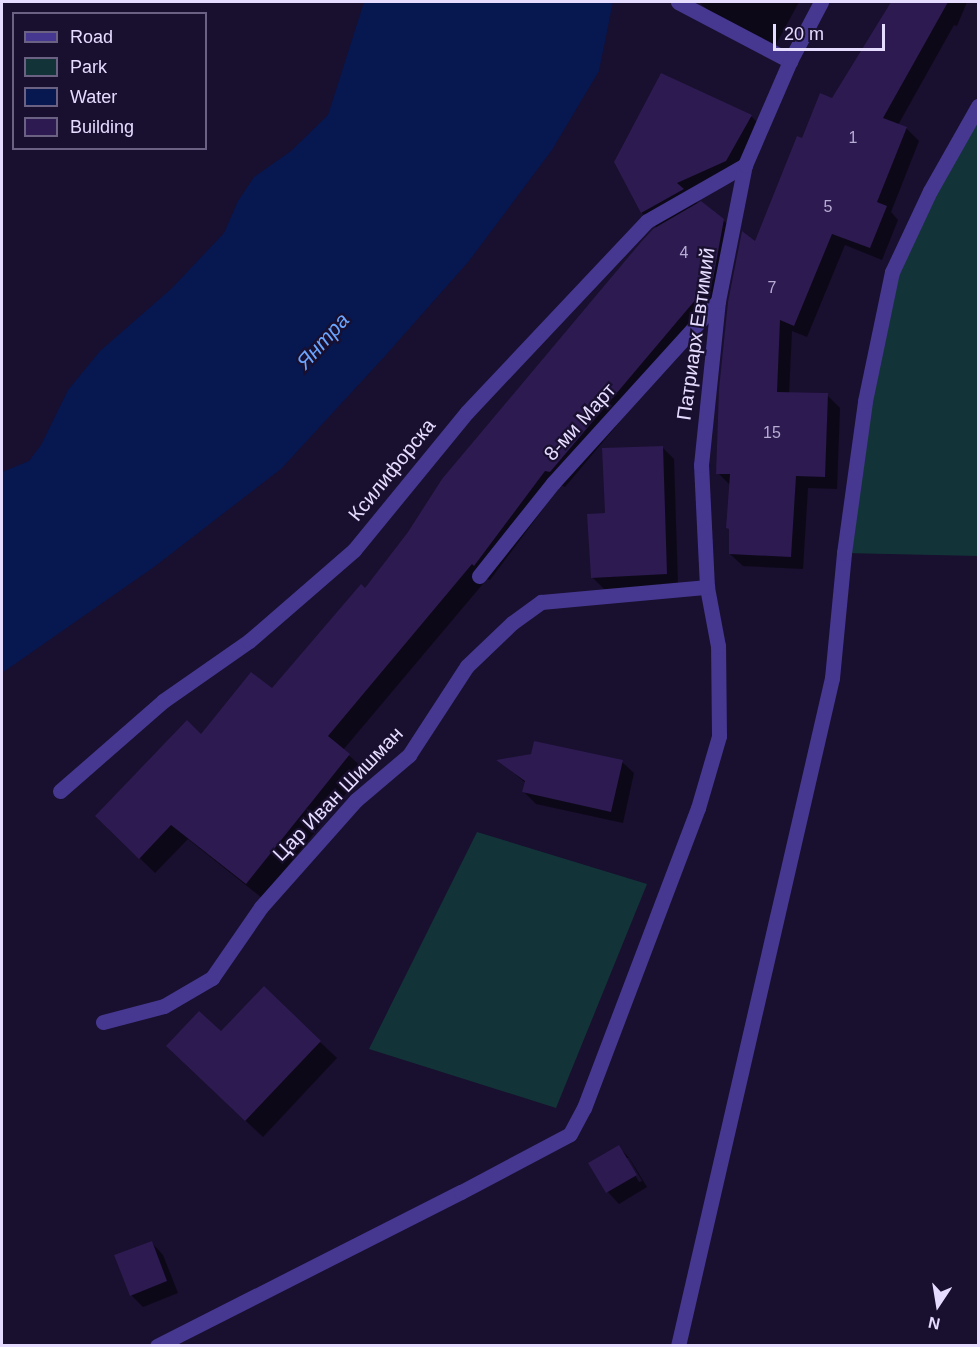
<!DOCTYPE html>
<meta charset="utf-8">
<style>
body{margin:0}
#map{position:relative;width:980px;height:1347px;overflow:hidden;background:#190f2e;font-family:Helvetica,sans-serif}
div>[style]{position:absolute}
.green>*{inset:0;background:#123438}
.water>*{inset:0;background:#07174f}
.shadow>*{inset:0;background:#0007}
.building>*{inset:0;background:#2c1a50}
.minor>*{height:15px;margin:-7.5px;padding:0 7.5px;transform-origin:7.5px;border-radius:7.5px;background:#463790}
span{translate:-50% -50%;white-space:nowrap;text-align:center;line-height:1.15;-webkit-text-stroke:4.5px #190f2e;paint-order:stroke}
.number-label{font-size:16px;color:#b7acd3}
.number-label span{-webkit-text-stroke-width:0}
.street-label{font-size:20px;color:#e5dcff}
.water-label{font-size:21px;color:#6aa6ff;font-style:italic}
.frame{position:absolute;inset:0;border:3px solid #e5dcff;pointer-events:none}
.legend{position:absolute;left:12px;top:12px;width:195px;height:138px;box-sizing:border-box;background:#190f2e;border:2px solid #6b6182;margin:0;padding:8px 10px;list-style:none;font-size:18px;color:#e5dcff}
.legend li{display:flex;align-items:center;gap:12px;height:30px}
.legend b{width:30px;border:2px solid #6b6182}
.north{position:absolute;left:908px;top:1275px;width:60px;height:60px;-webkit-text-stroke:4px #190f2e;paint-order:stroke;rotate:192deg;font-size:16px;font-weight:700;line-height:24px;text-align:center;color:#e5dcff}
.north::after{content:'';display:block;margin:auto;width:21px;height:27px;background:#e5dcff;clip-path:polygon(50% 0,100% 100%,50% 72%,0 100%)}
.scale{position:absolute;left:773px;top:24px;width:112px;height:27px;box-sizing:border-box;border:3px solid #e5dcff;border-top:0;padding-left:8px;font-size:18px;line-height:21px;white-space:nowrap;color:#e5dcff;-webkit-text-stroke:4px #190f2e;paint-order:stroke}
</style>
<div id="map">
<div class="green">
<div style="clip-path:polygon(978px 106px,978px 556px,844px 553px,892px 272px)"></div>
<div style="clip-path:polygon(477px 832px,647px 884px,556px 1108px,369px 1049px)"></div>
</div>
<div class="water">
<div style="clip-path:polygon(364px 2px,613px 2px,599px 71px,552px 150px,469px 261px,385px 356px,281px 469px,154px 567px,2px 673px,2px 472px,29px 461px,41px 445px,68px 390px,100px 351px,171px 289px,224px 233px,238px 201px,254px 177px,291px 151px,328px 115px)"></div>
</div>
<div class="shadow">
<div style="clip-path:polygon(699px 2px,799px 2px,774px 48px,715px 17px)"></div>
<div style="clip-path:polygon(892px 2px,967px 2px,957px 26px,954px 25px,898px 125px,906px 128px,919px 141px,891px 212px,898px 220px,882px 260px,845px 245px,807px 337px,792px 331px,789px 394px,827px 395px,840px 408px,837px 489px,808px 488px,803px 569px,743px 566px,730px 554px,731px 531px,728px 528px,730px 485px,718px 473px,756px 244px,803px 140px,833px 100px)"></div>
<div style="clip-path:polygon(662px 75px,752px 117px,768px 133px,743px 177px,693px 200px,723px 220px,739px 235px,727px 294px,565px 487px,561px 485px,490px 580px,487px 579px,343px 750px,365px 770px,262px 898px,188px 839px,155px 873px,112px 831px,202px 737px,272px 690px,365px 590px,657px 228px,642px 213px,616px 162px)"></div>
<div style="clip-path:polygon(662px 447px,674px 459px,678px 585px,604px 589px,592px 577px,607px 515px)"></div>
<div style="clip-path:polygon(532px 755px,622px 762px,634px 773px,623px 823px,536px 804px,524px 792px,526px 783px,499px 761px)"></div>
<div style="clip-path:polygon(221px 1033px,320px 1042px,337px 1058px,263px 1137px,184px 1063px)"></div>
<div style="clip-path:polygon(evenodd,619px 1147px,630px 1159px,647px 1187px,619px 1204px,608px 1192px,590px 1164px,619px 1147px,625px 1158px,629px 1158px,642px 1181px,639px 1182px,625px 1158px)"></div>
<div style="clip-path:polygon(152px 1243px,163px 1255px,178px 1293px,143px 1307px,131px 1295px)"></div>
</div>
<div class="building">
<div style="clip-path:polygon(891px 2px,948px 2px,883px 118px,907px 127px,877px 202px,887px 206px,870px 248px,832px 234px,794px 326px,780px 320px,777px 392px,828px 393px,825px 477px,796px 476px,791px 557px,729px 554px,729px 529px,726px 528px,730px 474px,716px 474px,719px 389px,728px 302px,742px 231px,755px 241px,797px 136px,802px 138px,820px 93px,832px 98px)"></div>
<div style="clip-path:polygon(661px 73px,752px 115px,726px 161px,677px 183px,684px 189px,641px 213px,614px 162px)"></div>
<div style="clip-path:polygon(701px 201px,724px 219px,713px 279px,550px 472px,545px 471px,474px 566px,472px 564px,328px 736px,350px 754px,246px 884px,171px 825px,139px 859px,95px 816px,187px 720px,201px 734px,251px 672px,272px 688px,361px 584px,365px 588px,408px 532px,442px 479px,641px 242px,653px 229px)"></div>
<div style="clip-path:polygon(663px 446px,667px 574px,591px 578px,587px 514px,605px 513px,602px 448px)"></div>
<div style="clip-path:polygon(534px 741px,623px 760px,611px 812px,522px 792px,525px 781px,496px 760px,531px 754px)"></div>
<div style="clip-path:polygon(264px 986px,321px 1041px,245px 1121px,166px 1046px,199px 1011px,221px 1031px)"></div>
<div style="clip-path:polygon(619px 1145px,637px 1175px,606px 1193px,588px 1163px)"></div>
<div style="clip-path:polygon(152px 1241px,167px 1281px,130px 1296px,114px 1255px)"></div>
</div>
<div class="minor">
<div style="left:678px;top:2px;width:127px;rotate:27.8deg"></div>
<div style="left:479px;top:576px;width:119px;rotate:-51.5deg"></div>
<div style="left:553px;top:483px;width:246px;rotate:-47.8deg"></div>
<div style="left:60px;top:791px;width:137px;rotate:-41.1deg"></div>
<div style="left:163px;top:701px;width:105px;rotate:-34.9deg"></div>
<div style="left:249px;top:641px;width:139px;rotate:-40.9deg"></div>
<div style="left:354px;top:550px;width:178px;rotate:-50.7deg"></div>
<div style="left:467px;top:412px;width:262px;rotate:-46.7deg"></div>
<div style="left:647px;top:221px;width:113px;rotate:-29.7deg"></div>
<div style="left:103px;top:1022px;width:63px;rotate:-14.7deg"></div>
<div style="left:164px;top:1006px;width:56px;rotate:-30.3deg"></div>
<div style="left:212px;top:978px;width:86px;rotate:-55.4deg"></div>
<div style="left:261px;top:907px;width:143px;rotate:-48.4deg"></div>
<div style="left:356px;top:800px;width:70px;rotate:-40.3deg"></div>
<div style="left:409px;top:755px;width:106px;rotate:-56.9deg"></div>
<div style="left:467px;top:666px;width:62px;rotate:-43.7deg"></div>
<div style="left:512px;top:623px;width:36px;rotate:-36deg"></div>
<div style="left:541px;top:602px;width:167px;rotate:-5.2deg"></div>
<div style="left:157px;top:1346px;width:341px;rotate:-26.9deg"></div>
<div style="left:461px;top:1192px;width:123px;rotate:-28deg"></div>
<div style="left:570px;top:1134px;width:30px;rotate:-62deg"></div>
<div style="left:584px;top:1108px;width:321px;rotate:-69.2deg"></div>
<div style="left:698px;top:808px;width:75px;rotate:-73.7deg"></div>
<div style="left:719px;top:736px;width:90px;rotate:-90.6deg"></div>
<div style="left:718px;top:646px;width:60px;rotate:-100.6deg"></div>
<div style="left:707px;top:587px;width:122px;rotate:-92.8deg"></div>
<div style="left:701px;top:465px;width:165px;rotate:-84.1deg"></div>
<div style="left:718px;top:301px;width:139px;rotate:-78.8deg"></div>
<div style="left:745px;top:165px;width:113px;rotate:-66.6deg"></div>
<div style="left:790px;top:61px;width:67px;rotate:-62.3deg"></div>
<div style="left:678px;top:1346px;width:686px;rotate:-77.02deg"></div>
<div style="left:832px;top:678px;width:126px;rotate:-84.5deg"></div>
<div style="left:844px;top:553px;width:153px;rotate:-82.1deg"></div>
<div style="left:865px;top:401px;width:132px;rotate:-78.2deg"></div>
<div style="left:892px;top:272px;width:89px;rotate:-64.9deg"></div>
<div style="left:930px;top:191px;width:98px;rotate:-60.5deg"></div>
</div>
<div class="number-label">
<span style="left:853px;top:138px">1</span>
<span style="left:828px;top:207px">5</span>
<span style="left:684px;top:253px">4</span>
<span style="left:772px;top:288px">7</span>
<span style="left:772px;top:433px">15</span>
</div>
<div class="street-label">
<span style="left:696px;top:334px;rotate:-82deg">Патриарх Евтимий</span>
<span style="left:580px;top:422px;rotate:-48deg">8-ми Март</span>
<span style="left:392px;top:470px;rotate:-51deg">Ксилифорска</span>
<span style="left:338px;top:794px;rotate:-46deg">Цар Иван Шишман</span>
</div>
<div class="water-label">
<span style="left:323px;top:341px;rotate:-48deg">Янтра</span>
</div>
<div class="frame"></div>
<ul class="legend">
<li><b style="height:8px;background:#463790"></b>Road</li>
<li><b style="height:16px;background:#123438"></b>Park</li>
<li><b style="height:16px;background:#07174f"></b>Water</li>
<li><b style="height:16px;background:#2c1a50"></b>Building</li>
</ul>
<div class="north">N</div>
<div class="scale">20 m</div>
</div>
